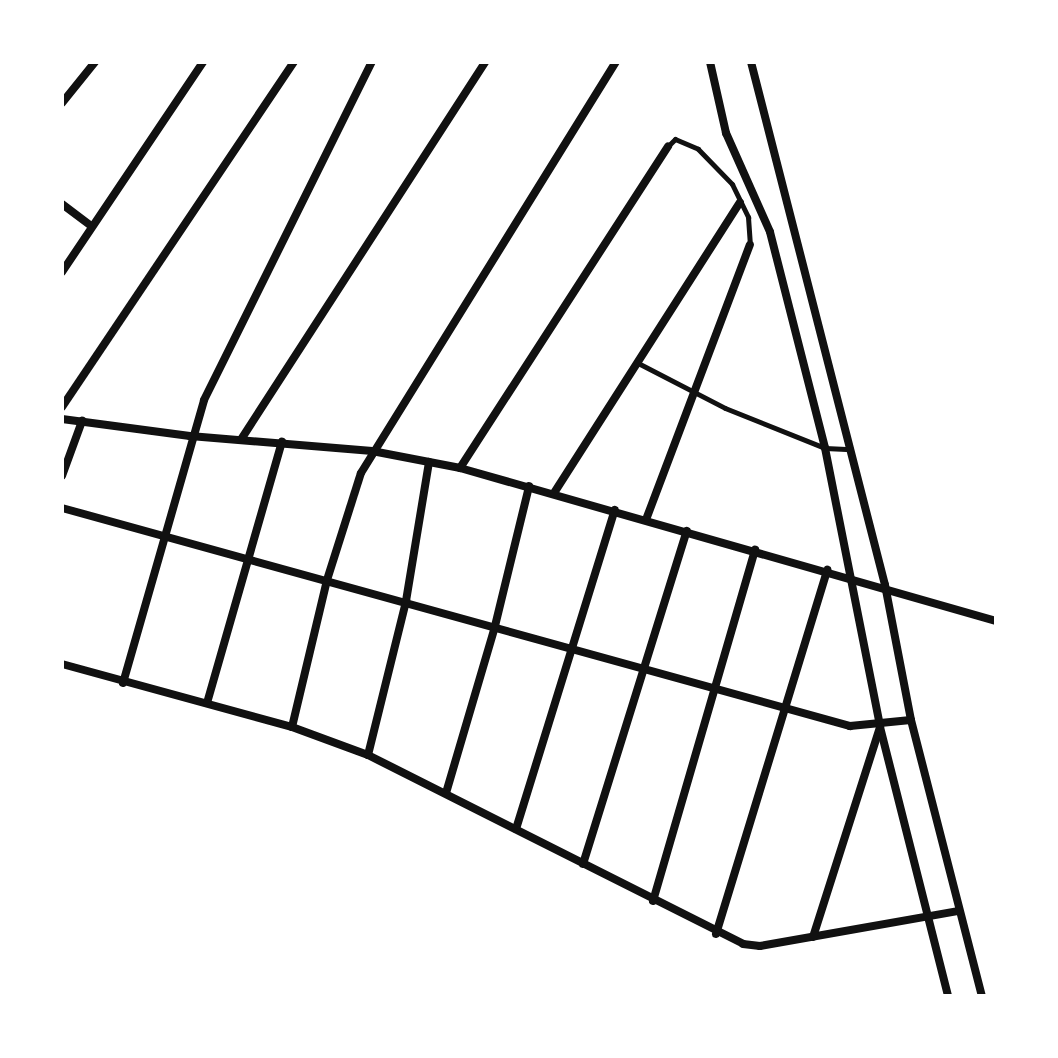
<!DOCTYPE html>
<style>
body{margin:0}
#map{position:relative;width:1058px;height:1058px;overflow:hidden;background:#fff;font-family:Figtree,sans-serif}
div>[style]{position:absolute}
.service>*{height:5px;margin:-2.5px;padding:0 2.5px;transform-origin:2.5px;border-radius:2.5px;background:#111}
.minor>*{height:8px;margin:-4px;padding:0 4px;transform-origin:4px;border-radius:4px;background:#111}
span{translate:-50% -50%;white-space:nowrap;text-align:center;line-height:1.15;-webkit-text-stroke:7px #fff;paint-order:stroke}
.frame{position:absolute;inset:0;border:64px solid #fff;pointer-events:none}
</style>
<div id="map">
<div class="service">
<div style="left:668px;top:146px;width:10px;rotate:-45deg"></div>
<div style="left:675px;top:139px;width:25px;rotate:23deg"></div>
<div style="left:698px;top:149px;width:49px;rotate:45.8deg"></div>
<div style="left:732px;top:184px;width:37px;rotate:64deg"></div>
<div style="left:748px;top:217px;width:28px;rotate:86deg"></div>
<div style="left:636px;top:362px;width:100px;rotate:27.3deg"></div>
<div style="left:725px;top:408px;width:108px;rotate:21.8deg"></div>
<div style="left:825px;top:448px;width:21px;rotate:3deg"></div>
</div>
<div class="minor">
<div style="left:710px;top:62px;width:73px;rotate:77.3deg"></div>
<div style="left:726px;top:133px;width:108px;rotate:66deg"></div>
<div style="left:770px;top:232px;width:223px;rotate:75.7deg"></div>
<div style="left:825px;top:448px;width:284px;rotate:78.8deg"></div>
<div style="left:880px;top:727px;width:277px;rotate:75.8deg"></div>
<div style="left:751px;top:62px;width:540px;rotate:75.63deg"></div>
<div style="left:885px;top:585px;width:137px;rotate:79.1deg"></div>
<div style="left:911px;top:720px;width:285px;rotate:75.6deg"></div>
<div style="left:62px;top:103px;width:53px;rotate:-51.2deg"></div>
<div style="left:62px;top:204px;width:36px;rotate:37deg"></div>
<div style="left:62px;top:272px;width:253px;rotate:-56.1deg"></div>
<div style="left:62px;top:407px;width:416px;rotate:-56.1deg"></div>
<div style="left:62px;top:419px;width:129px;rotate:7.6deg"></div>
<div style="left:190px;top:436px;width:183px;rotate:4.7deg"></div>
<div style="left:372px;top:451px;width:90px;rotate:10.9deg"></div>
<div style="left:460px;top:468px;width:557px;rotate:15.93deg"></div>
<div style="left:242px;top:438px;width:448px;rotate:-57.1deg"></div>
<div style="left:460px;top:468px;width:383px;rotate:-57.1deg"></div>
<div style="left:62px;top:476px;width:59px;rotate:-70deg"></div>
<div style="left:554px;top:493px;width:345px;rotate:-57.4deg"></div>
<div style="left:62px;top:508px;width:818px;rotate:15.46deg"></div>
<div style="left:850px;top:726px;width:61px;rotate:-5.6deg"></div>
<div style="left:647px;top:517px;width:291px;rotate:-69.3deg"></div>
<div style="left:62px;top:664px;width:238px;rotate:15.3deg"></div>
<div style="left:292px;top:727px;width:81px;rotate:20.2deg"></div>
<div style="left:368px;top:755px;width:420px;rotate:26.7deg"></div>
<div style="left:743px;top:944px;width:17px;rotate:7deg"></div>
<div style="left:760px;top:946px;width:202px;rotate:-10deg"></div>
<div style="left:123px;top:683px;width:294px;rotate:-74deg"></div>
<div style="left:204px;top:400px;width:377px;rotate:-63.6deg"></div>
<div style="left:207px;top:703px;width:272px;rotate:-74deg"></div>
<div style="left:292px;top:727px;width:151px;rotate:-76.6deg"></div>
<div style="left:327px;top:580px;width:112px;rotate:-72.4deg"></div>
<div style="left:361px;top:473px;width:484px;rotate:-58.2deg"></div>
<div style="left:368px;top:755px;width:159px;rotate:-76.1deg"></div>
<div style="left:406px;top:601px;width:141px;rotate:-80.6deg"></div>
<div style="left:446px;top:793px;width:174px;rotate:-73.6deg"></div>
<div style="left:495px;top:626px;width:144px;rotate:-76.3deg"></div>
<div style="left:516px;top:829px;width:334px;rotate:-72.8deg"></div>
<div style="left:583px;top:864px;width:349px;rotate:-72.7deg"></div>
<div style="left:653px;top:901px;width:366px;rotate:-73.8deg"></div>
<div style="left:716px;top:934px;width:381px;rotate:-73deg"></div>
<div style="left:813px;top:937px;width:220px;rotate:-72.3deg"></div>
</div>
<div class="frame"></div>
</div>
